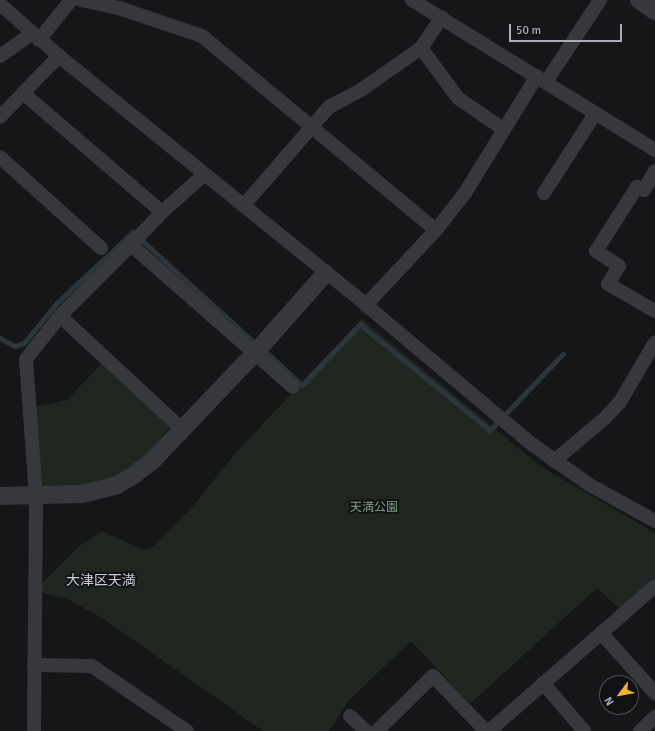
<!DOCTYPE html>
<meta charset="utf-8">
<style>
body{margin:0}
#map{position:relative;width:655px;height:731px;overflow:hidden;background:#161618;font-family:Signika,"Noto Sans JP",sans-serif}
div>[style]{position:absolute}
.green>*{inset:0;background:#1e261f}
.stream>*{height:4.5px;margin:-2.25px;padding:0 2.25px;transform-origin:2.25px;border-radius:2.25px;background:#2c353c}
.minor>*{height:14px;margin:-7px;padding:0 7px;transform-origin:7px;border-radius:7px;background:#37383d}
.tertiary>*{height:18px;margin:-9px;padding:0 9px;transform-origin:9px;border-radius:9px;background:#37383d}
span{translate:-50% -50%;white-space:nowrap;text-align:center;line-height:1.15;-webkit-text-stroke:3.5px #111113;paint-order:stroke}
.park-label{font-size:12px;color:#7fa381}
.quarter-label{font-size:14px;color:#c9ccd4}
.north{position:absolute;left:599px;top:675px;width:40px;height:40px;box-sizing:border-box;background:#111113;border:1px solid #4d4f55;border-radius:50%;rotate:238deg;font-size:11px;font-weight:700;line-height:16px;text-align:center;color:#a8adb8}
.north::after{content:'';display:block;margin:auto;width:14px;height:18px;background:#f2b134;clip-path:polygon(50% 0,100% 100%,50% 72%,0 100%)}
.scale{position:absolute;left:509px;top:24px;width:113px;height:18px;box-sizing:border-box;border:2px solid #a8adb8;border-top:0;padding-left:5px;font-size:12px;line-height:14px;white-space:nowrap;color:#a8adb8;-webkit-text-stroke:3px #111113;paint-order:stroke}
</style>
<div id="map">
<div class="green">
<div style="clip-path:polygon(362px 319px,539px 465px,655px 533px,655px 580px,621px 610px,597px 588px,470px 704px,411px 641px,349px 700px,329px 731px,263px 731px,102px 618px,69px 600px,41px 592px,42px 583px,78px 547px,102px 531px,144px 550px,153px 547px,193px 506px,233px 456px,273px 413px)"></div>
<div style="clip-path:polygon(101px 364px,170px 427px,140px 464px,99px 484px,47px 490px,40px 483px,35px 407px,67px 400px)"></div>
</div>
<div class="stream">
<div style="left:0;top:338px;width:17px;rotate:28deg"></div>
<div style="left:15px;top:346px;width:9px;rotate:-18deg"></div>
<div style="left:24px;top:343px;width:52px;rotate:-50.5deg"></div>
<div style="left:57px;top:303px;width:104px;rotate:-43.1deg"></div>
<div style="left:133px;top:232px;width:168px;rotate:42.3deg"></div>
<div style="left:263px;top:349px;width:53px;rotate:42.7deg"></div>
<div style="left:302px;top:385px;width:84px;rotate:-46.4deg"></div>
<div style="left:360px;top:324px;width:168px;rotate:39.2deg"></div>
<div style="left:490px;top:430px;width:105px;rotate:-46.2deg"></div>
</div>
<div class="minor">
<div style="left:81px;top:0;width:39px;rotate:12deg"></div>
<div style="left:119px;top:8px;width:88px;rotate:18.6deg"></div>
<div style="left:202px;top:36px;width:304px;rotate:39.7deg"></div>
<div style="left:412px;top:0;width:286px;rotate:31.7deg"></div>
<div style="left:0;top:4px;width:79px;rotate:41.4deg"></div>
<div style="left:59px;top:56px;width:395px;rotate:39deg"></div>
<div style="left:366px;top:305px;width:218px;rotate:40deg"></div>
<div style="left:533px;top:445px;width:70px;rotate:35.1deg"></div>
<div style="left:590px;top:485px;width:74px;rotate:29deg"></div>
<div style="left:39px;top:40px;width:51px;rotate:-51.3deg"></div>
<div style="left:421px;top:48px;width:62px;rotate:53.5deg"></div>
<div style="left:458px;top:98px;width:55px;rotate:34.6deg"></div>
<div style="left:0;top:56px;width:39px;rotate:-35deg"></div>
<div style="left:546px;top:82px;width:98px;rotate:-56.6deg"></div>
<div style="left:23px;top:93px;width:183px;rotate:40.6deg"></div>
<div style="left:0;top:117px;width:85px;rotate:-46deg"></div>
<div style="left:0;top:157px;width:136px;rotate:42deg"></div>
<div style="left:655px;top:171px;width:22px;rotate:120deg"></div>
<div style="left:644px;top:190px;width:8px;rotate:-157deg"></div>
<div style="left:637px;top:187px;width:76px;rotate:122.6deg"></div>
<div style="left:596px;top:251px;width:27px;rotate:33deg"></div>
<div style="left:619px;top:266px;width:21px;rotate:121deg"></div>
<div style="left:608px;top:284px;width:54px;rotate:29.9deg"></div>
<div style="left:544px;top:193px;width:94px;rotate:-57.2deg"></div>
<div style="left:244px;top:205px;width:130px;rotate:-49.1deg"></div>
<div style="left:329px;top:107px;width:36px;rotate:-28deg"></div>
<div style="left:361px;top:90px;width:73px;rotate:-35deg"></div>
<div style="left:421px;top:48px;width:37px;rotate:-56deg"></div>
<div style="left:131px;top:245px;width:45px;rotate:-46.8deg"></div>
<div style="left:162px;top:212px;width:57px;rotate:-41.5deg"></div>
<div style="left:366px;top:305px;width:103px;rotate:-47deg"></div>
<div style="left:436px;top:230px;width:47px;rotate:-51.9deg"></div>
<div style="left:465px;top:193px;width:137px;rotate:-58.4deg"></div>
<div style="left:60px;top:316px;width:166px;rotate:42.8deg"></div>
<div style="left:554px;top:461px;width:65px;rotate:-40deg"></div>
<div style="left:604px;top:419px;width:23px;rotate:-47deg"></div>
<div style="left:620px;top:402px;width:69px;rotate:-59.7deg"></div>
<div style="left:601px;top:633px;width:81px;rotate:48deg"></div>
<div style="left:34px;top:665px;width:58px;rotate:1deg"></div>
<div style="left:92px;top:666px;width:115px;rotate:34.4deg"></div>
<div style="left:543px;top:683px;width:63px;rotate:49.5deg"></div>
<div style="left:350px;top:716px;width:22px;rotate:43deg"></div>
<div style="left:34px;top:731px;width:235px;rotate:-89.5deg"></div>
<div style="left:36px;top:496px;width:137px;rotate:-94.2deg"></div>
<div style="left:26px;top:359px;width:55px;rotate:-51.7deg"></div>
<div style="left:60px;top:316px;width:100px;rotate:-45deg"></div>
<div style="left:131px;top:245px;width:215px;rotate:41.2deg"></div>
<div style="left:377px;top:731px;width:78px;rotate:-44.5deg"></div>
<div style="left:433px;top:676px;width:76px;rotate:46.1deg"></div>
<div style="left:489px;top:731px;width:220px;rotate:-41.1deg"></div>
<div style="left:640px;top:731px;width:21px;rotate:-43deg"></div>
</div>
<div class="tertiary">
<div style="left:639px;top:0;width:19px;rotate:35deg"></div>
<div style="left:0;top:496px;width:82px;rotate:-1.4deg"></div>
<div style="left:82px;top:494px;width:36px;rotate:-14deg"></div>
<div style="left:117px;top:485px;width:20px;rotate:-30deg"></div>
<div style="left:134px;top:475px;width:23px;rotate:-38deg"></div>
<div style="left:152px;top:461px;width:149px;rotate:-46.4deg"></div>
<div style="left:255px;top:353px;width:106px;rotate:-48.5deg"></div>
</div>
<div class="park-label">
<span style="left:374px;top:508px">天満公園</span>
</div>
<div class="quarter-label">
<span style="left:101px;top:581px">大津区天満</span>
</div>
<div class="north">N</div>
<div class="scale">50 m</div>
</div>
